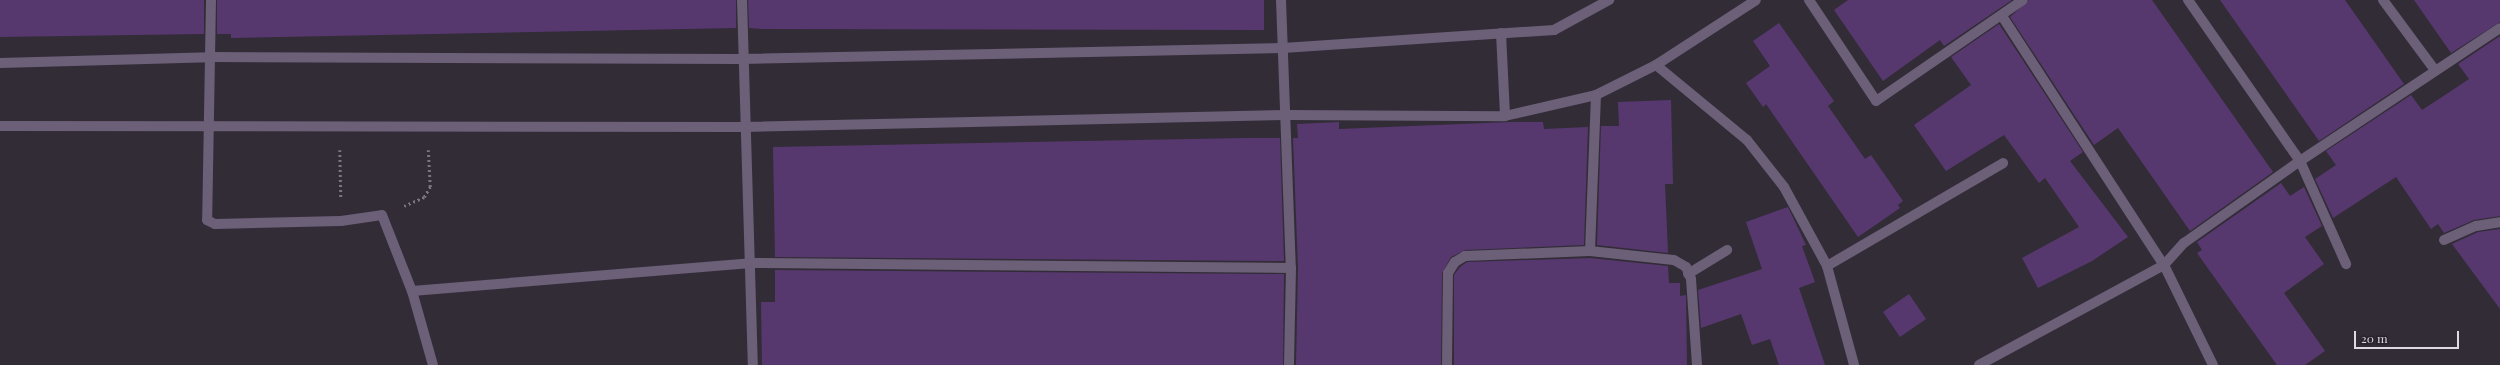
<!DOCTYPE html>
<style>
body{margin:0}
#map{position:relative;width:2500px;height:365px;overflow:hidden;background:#322c37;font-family:"Playfair Display",serif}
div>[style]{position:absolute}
.building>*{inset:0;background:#56386e}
.path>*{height:2.5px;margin-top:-1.25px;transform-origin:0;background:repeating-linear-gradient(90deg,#7a757e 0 2px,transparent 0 5px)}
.minor>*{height:10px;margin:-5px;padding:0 5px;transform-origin:5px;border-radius:5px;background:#6c5f78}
span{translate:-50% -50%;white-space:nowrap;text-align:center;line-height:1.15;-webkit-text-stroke:4px #28222d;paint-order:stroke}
.scale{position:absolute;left:2354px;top:331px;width:105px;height:18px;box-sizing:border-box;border:2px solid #dddae1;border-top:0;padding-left:5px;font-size:12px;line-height:14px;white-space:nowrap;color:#dddae1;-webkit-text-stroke:3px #28222d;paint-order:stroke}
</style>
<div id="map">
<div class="building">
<div style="clip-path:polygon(0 0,204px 0,204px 34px,0 37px)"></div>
<div style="clip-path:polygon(217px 0,736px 0,736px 28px,231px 38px,231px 34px,217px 34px)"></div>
<div style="clip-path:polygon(748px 0,1264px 0,1264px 30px,762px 29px,749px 28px)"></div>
<div style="clip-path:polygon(1848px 0,2012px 0,1944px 46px,1940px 40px,1883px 81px,1834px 10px)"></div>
<div style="clip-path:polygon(2029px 0,2152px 0,2273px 172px,2190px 231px,2118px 128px,2094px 145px,2010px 17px)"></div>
<div style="clip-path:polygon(2220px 0,2345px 0,2404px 84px,2319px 141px)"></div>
<div style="clip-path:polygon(2414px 0,2500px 0,2500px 22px,2451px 53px)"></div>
<div style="clip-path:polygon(1779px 23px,1834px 101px,1828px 106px,1865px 159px,1871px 155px,1903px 201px,1898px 205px,1900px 208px,1858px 237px,1766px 104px,1763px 107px,1746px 83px,1770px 66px,1753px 41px)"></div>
<div style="clip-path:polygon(1999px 24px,2083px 152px,2070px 161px,2128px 237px,2092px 261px,2038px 288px,2022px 258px,2079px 227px,2045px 178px,2039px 183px,2004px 135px,1946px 171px,1914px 125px,1971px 85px,1951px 57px)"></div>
<div style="clip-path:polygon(2500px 36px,2500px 216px,2474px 220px,2444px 233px,2438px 224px,2431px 229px,2396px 177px,2333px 218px,2315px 179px,2336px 165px,2326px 151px,2411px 95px,2422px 110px,2445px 95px,2469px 79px,2458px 64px)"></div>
<div style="clip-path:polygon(1671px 100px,1673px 184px,1665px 184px,1668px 253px,1597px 245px,1601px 126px,1619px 126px,1618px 102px)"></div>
<div style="clip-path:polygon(1339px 122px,1339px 129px,1510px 122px,1543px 122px,1544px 129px,1588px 127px,1584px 245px,1465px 250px,1451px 257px,1442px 273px,1441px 365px,1296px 365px,1298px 268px,1293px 138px,1298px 138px,1297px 124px)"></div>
<div style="clip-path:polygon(1244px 138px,1280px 138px,1284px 261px,775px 257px,773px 147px)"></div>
<div style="clip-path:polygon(2281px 183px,2290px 196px,2304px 187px,2322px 226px,2305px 237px,2324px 264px,2284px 293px,2325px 351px,2305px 365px,2277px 365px,2197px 253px,2202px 250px,2197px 242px)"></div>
<div style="clip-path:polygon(1788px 207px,1806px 245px,1802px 246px,1815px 282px,1799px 288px,1825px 365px,1779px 365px,1770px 339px,1752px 345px,1741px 314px,1701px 328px,1698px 290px,1762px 269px,1746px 222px)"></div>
<div style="clip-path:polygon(2500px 229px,2500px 309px,2452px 244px,2478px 232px)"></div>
<div style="clip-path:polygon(1590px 258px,1668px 266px,1669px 283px,1680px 283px,1680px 296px,1686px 295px,1687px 365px,1454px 365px,1454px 275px,1460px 267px,1467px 262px)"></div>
<div style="clip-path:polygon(775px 270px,1284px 274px,1283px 365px,762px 365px,761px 302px,775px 302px)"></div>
<div style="clip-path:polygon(1909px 294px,1926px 319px,1900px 337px,1883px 312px)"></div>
</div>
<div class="path">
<div style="left:340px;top:150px;width:47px;rotate:88.8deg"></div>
<div style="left:404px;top:206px;width:22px;rotate:-24deg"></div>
<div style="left:424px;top:197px;width:12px;rotate:-59deg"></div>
<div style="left:430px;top:187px;width:37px;rotate:-93deg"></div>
</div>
<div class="minor">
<div style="left:211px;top:0;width:220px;rotate:91deg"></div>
<div style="left:207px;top:220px;width:9px;rotate:27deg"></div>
<div style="left:215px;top:224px;width:126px;rotate:-1.4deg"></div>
<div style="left:341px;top:221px;width:41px;rotate:-8.3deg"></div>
<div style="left:382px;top:215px;width:82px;rotate:68.5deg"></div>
<div style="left:412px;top:291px;width:77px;rotate:74.2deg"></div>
<div style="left:742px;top:0;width:365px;rotate:88.3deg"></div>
<div style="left:1281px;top:0;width:268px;rotate:87.9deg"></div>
<div style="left:1291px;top:268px;width:97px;rotate:91.2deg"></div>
<div style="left:1809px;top:0;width:121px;rotate:56.4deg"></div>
<div style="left:1876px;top:101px;width:178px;rotate:-34.5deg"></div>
<div style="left:2188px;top:0;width:196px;rotate:55.2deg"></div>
<div style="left:2300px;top:161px;width:113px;rotate:65.9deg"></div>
<div style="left:2383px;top:0;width:86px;rotate:53.5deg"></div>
<div style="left:2002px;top:16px;width:297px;rotate:57deg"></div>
<div style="left:2164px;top:265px;width:30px;rotate:-48deg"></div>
<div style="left:2184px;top:243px;width:142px;rotate:-35.3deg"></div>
<div style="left:2300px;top:161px;width:240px;rotate:-33.6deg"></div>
<div style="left:1501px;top:33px;width:83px;rotate:87.2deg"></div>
<div style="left:0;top:63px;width:210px;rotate:-1.6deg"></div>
<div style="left:210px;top:57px;width:532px;rotate:0.22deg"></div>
<div style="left:742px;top:59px;width:541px;rotate:-1.16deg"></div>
<div style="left:1283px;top:48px;width:272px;rotate:-3.8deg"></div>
<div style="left:1554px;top:30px;width:63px;rotate:-28.6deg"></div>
<div style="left:1656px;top:65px;width:118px;rotate:39.5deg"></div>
<div style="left:1747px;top:140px;width:60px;rotate:51.8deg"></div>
<div style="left:1784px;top:187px;width:90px;rotate:61.4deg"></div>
<div style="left:1827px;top:266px;width:103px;rotate:74.7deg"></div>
<div style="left:0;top:126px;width:744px;rotate:0.08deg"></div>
<div style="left:744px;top:127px;width:542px;rotate:-1.27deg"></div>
<div style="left:1286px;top:115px;width:219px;rotate:0.3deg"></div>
<div style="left:1505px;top:116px;width:93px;rotate:-13deg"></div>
<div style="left:1596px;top:95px;width:67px;rotate:-26.6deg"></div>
<div style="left:1656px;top:65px;width:119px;rotate:-33deg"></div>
<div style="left:2444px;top:240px;width:35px;rotate:-24deg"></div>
<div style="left:2476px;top:226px;width:24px;rotate:-9deg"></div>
<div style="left:1590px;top:251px;width:84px;rotate:6.1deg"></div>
<div style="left:1674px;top:260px;width:14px;rotate:30deg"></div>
<div style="left:1686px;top:267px;width:13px;rotate:67deg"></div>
<div style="left:1691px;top:279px;width:86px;rotate:86deg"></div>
<div style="left:1827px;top:266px;width:204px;rotate:-30.3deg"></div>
<div style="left:1688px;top:274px;width:46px;rotate:-31.6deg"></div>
<div style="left:412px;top:291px;width:340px;rotate:-4.7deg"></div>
<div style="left:751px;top:263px;width:540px;rotate:0.53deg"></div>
<div style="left:1447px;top:365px;width:92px;rotate:-89.4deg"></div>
<div style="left:1448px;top:273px;width:13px;rotate:-58deg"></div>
<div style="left:1455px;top:262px;width:12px;rotate:-31deg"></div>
<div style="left:1465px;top:256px;width:125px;rotate:-2.3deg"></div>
<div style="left:1590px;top:251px;width:156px;rotate:-87.8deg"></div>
<div style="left:1979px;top:365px;width:210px;rotate:-28.4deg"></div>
<div style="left:2164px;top:265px;width:111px;rotate:63.9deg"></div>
</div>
<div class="scale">20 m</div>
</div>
